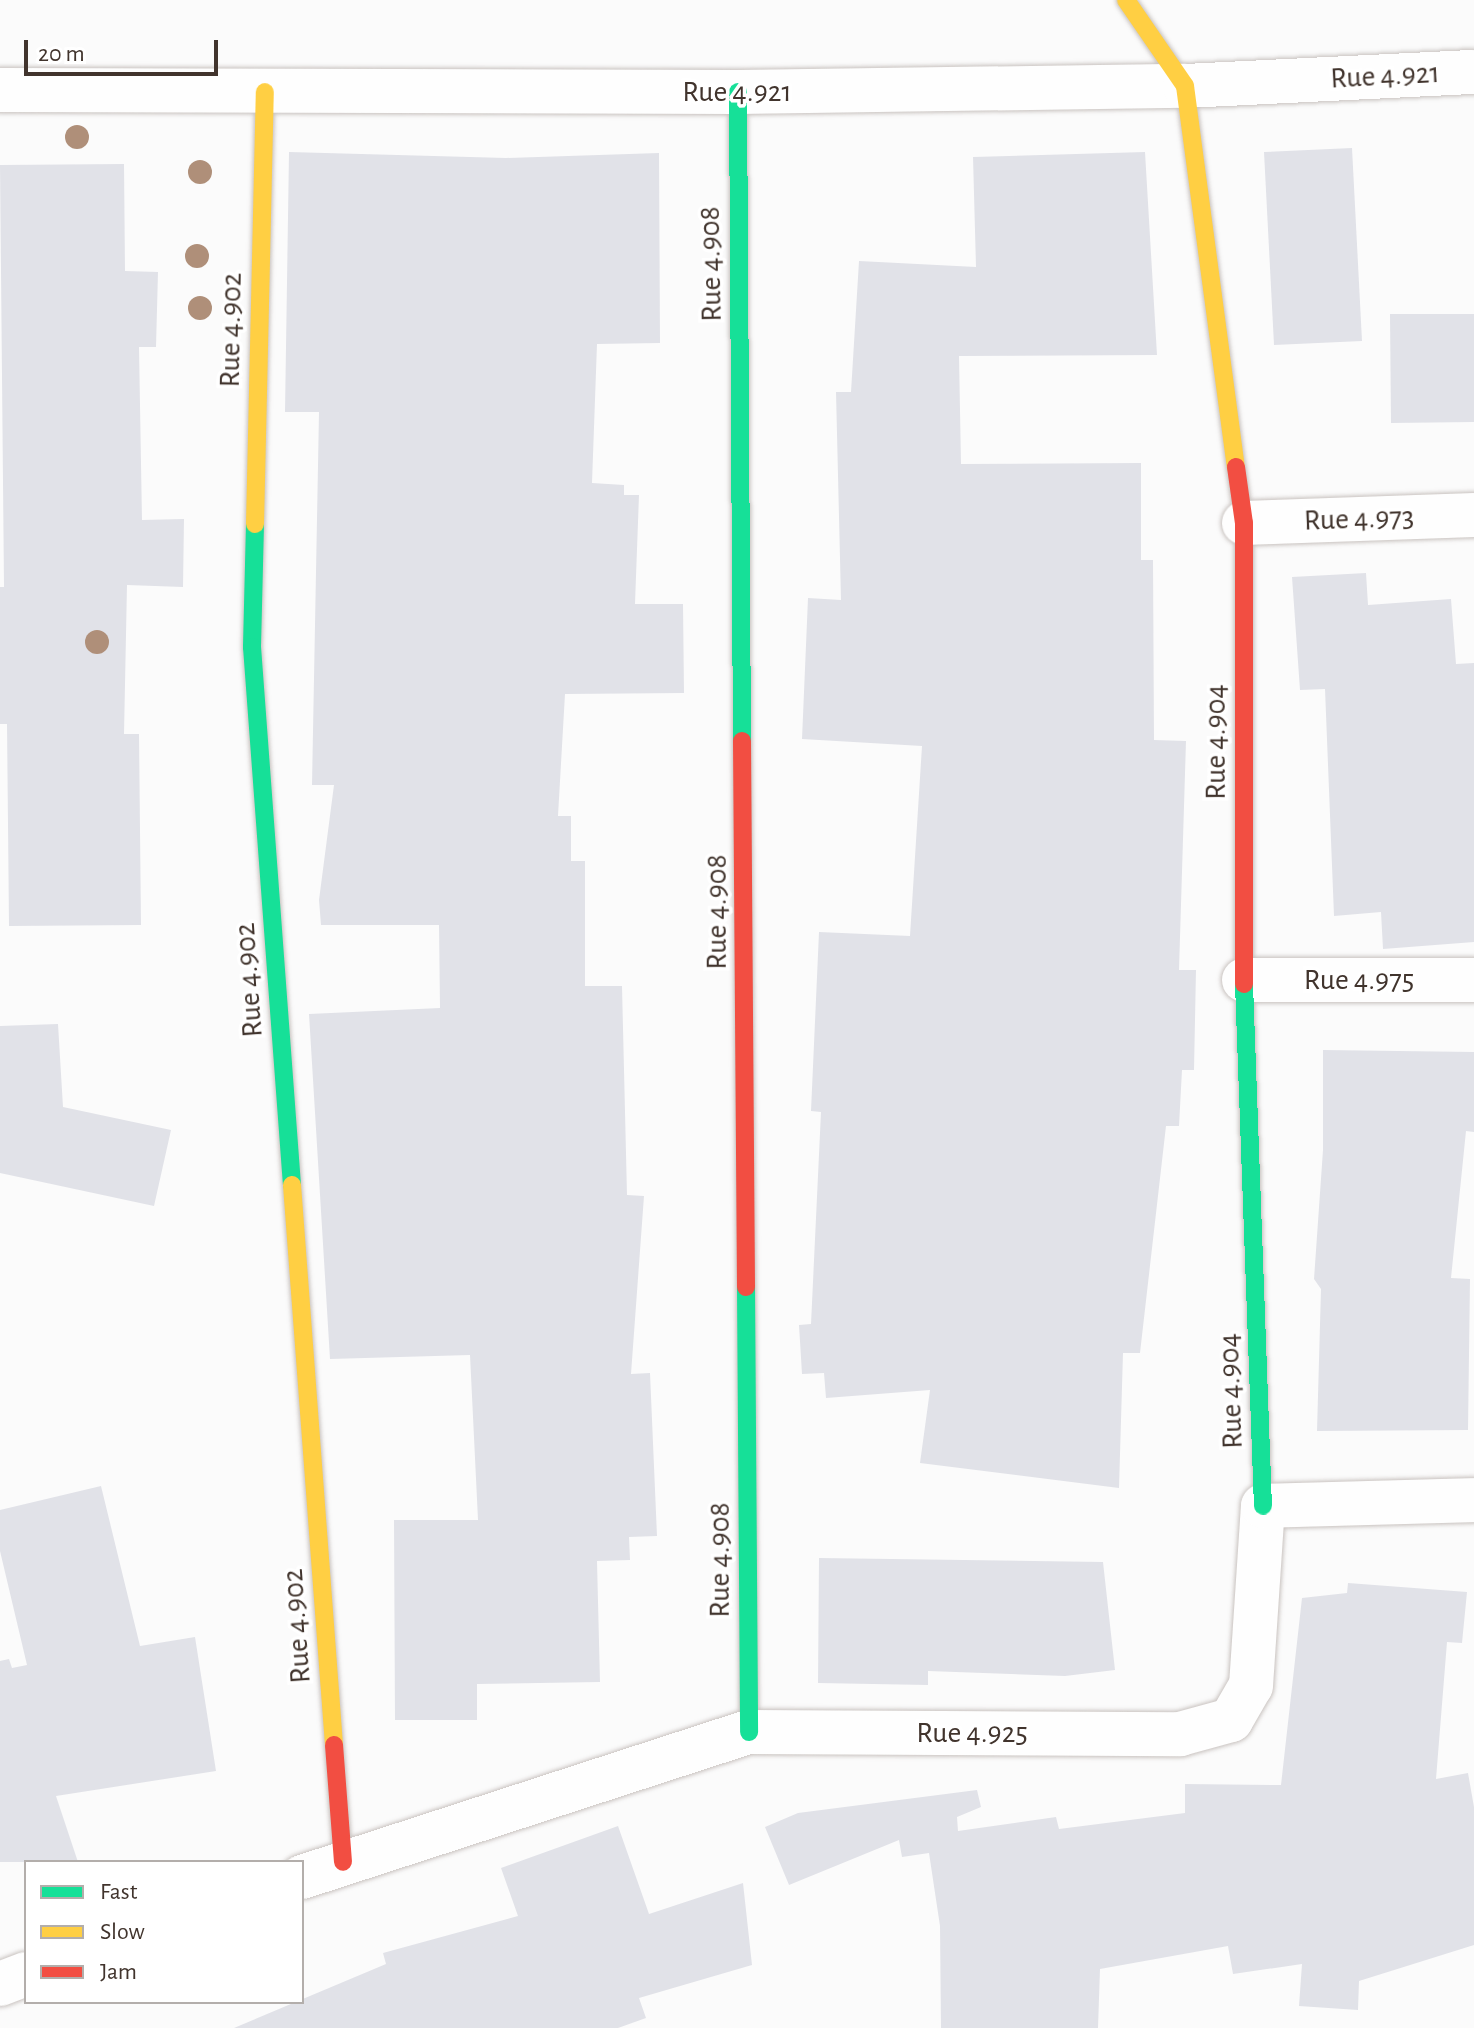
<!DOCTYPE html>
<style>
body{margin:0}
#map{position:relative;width:1474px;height:2028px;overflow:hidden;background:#fbfbfb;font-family:"Alegreya Sans",sans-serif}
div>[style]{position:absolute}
.building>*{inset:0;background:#e1e2e8}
.roads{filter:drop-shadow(0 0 2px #c9c3c0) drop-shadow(0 0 2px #c9c3c0)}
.street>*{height:44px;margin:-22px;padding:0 22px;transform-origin:22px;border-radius:22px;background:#fefefe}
.fast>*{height:18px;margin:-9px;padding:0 9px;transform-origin:9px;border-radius:9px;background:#16e098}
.slow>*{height:18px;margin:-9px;padding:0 9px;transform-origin:9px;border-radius:9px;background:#ffcf43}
.jam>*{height:18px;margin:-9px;padding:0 9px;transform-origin:9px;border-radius:9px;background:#f24e42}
.trees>*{width:24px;height:24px;margin:-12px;border-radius:50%;background:#af8f79}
span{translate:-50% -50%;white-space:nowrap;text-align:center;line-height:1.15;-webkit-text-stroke:7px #fff;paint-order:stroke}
.street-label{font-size:30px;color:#41342d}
.legend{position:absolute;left:24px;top:1860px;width:280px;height:144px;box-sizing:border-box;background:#fff;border:2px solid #b3aeab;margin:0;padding:10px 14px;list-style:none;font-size:24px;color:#41342d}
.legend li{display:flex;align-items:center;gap:16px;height:40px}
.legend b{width:40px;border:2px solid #b3aeab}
.scale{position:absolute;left:24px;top:40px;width:194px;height:36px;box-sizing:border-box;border:4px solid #41342d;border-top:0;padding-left:10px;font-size:24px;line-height:28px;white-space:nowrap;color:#41342d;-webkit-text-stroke:6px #fff;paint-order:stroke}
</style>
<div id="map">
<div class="building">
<div style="clip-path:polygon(1352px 148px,1362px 341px,1274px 345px,1264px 152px)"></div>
<div style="clip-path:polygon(289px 152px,506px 158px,659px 153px,660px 343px,597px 344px,592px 483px,624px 485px,624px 495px,639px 495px,635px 604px,683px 604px,684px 693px,565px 694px,558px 816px,571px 816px,571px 861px,585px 861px,585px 986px,622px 986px,627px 1195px,644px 1196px,631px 1374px,650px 1373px,657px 1536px,629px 1537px,630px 1560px,597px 1561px,600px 1682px,477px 1684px,477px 1720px,395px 1720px,394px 1520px,478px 1520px,470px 1355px,330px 1359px,309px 1014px,440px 1008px,439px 925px,321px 925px,319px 900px,334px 785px,312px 785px,319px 412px,285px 412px)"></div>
<div style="clip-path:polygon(1145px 152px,1157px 355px,959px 356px,961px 464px,1141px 463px,1141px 560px,1153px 560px,1154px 740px,1186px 741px,1179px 970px,1196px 970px,1194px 1070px,1182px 1070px,1179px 1126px,1166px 1126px,1140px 1353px,1123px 1353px,1119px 1488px,920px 1463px,930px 1390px,826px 1398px,824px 1373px,802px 1374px,799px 1325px,811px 1324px,821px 1112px,811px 1111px,819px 932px,910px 936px,922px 746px,802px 739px,808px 598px,841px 600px,836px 392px,851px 392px,859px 261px,976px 267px,973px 157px)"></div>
<div style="clip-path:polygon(124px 164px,125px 271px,158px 272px,156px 347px,139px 347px,142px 520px,184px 519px,183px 587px,127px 585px,124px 734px,139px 734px,141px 925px,9px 926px,7px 724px,0 724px,0 587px,4px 587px,0 165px)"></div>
<div style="clip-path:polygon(1390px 314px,1474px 314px,1474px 422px,1391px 423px)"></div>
<div style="clip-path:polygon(1366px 573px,1368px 605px,1451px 599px,1456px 664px,1474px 663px,1474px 942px,1383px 949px,1381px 912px,1334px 916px,1325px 689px,1300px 690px,1292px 577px)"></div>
<div style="clip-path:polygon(58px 1024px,63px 1107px,171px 1130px,154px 1206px,0 1173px,0 1026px)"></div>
<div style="clip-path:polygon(1323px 1050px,1474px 1052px,1474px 1132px,1466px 1131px,1451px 1278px,1470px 1279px,1468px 1430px,1317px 1431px,1321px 1289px,1314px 1279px,1323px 1150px)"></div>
<div style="clip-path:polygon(101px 1486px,140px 1646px,195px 1637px,216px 1771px,56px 1796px,78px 1862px,0 1862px,0 1661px,9px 1659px,12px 1668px,27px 1665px,0 1551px,0 1510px)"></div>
<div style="clip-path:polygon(819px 1558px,1103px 1562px,1115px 1670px,1065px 1676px,928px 1671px,928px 1685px,818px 1683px)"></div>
<div style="clip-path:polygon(1348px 1583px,1467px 1592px,1462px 1643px,1447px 1642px,1436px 1779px,1468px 1773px,1474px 1807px,1474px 1945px,1359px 1981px,1358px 2010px,1299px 2006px,1302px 1964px,1233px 1974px,1228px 1946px,1100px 1969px,1098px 2028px,941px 2028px,940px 1926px,929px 1853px,902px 1857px,899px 1840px,789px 1885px,765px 1827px,798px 1813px,977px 1790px,981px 1807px,957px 1817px,958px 1831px,1056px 1817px,1059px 1829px,1185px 1813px,1185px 1784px,1281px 1785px,1302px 1598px,1347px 1593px)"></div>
<div style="clip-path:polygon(618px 1826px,649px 1914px,743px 1883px,752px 1965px,639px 1998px,646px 2018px,618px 2028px,234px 2028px,386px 1964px,383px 1953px,518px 1916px,501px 1868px)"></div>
</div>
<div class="roads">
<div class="street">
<div style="left:0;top:90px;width:738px;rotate:0.16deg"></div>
<div style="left:738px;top:92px;width:447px;rotate:-0.8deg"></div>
<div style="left:1185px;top:86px;width:289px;rotate:-2.8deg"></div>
<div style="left:1244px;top:523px;width:230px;rotate:-2deg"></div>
<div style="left:1244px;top:980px;width:230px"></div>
<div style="left:302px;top:1877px;width:470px;rotate:-18deg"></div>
<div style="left:749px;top:1732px;width:431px;rotate:0.3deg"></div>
<div style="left:1180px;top:1734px;width:53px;rotate:-15.4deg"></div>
<div style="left:1231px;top:1720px;width:39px;rotate:-60deg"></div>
<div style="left:1251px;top:1686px;width:180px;rotate:-86.2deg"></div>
<div style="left:1263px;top:1506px;width:211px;rotate:-1.6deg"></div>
<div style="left:0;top:1984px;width:28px;rotate:-21deg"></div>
</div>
<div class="fast">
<div style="left:738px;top:92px;width:649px;rotate:89.65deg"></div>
<div style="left:255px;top:524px;width:123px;rotate:91.4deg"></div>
<div style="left:252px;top:647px;width:539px;rotate:85.75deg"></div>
<div style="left:1244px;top:984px;width:522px;rotate:87.92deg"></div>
<div style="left:746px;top:1287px;width:445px;rotate:89.6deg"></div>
</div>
<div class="slow">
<div style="left:1126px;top:0;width:104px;rotate:55.5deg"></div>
<div style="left:1185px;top:86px;width:384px;rotate:82.4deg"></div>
<div style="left:255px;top:524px;width:432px;rotate:-88.7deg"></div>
<div style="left:292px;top:1185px;width:562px;rotate:85.71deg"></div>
</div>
<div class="jam">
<div style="left:1236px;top:467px;width:57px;rotate:81.9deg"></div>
<div style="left:1244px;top:523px;width:461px;rotate:90deg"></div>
<div style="left:742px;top:741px;width:546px;rotate:89.58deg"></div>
<div style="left:334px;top:1745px;width:117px;rotate:85.6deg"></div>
</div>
</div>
<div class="trees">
<div style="left:77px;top:137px"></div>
<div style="left:200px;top:172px"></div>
<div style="left:197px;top:256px"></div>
<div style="left:200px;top:308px"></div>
<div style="left:97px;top:642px"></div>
</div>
<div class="street-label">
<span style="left:1385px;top:76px;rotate:-3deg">Rue 4.921</span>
<span style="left:737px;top:92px">Rue 4.921</span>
<span style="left:711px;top:264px;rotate:-91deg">Rue 4.908</span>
<span style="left:231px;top:330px;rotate:-89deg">Rue 4.902</span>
<span style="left:1359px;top:519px;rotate:-2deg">Rue 4.973</span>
<span style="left:1216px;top:742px;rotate:-90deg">Rue 4.904</span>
<span style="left:717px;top:912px;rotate:-90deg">Rue 4.908</span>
<span style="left:249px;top:980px;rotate:-94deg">Rue 4.902</span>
<span style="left:1359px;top:980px">Rue 4.975</span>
<span style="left:1231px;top:1391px;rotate:-92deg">Rue 4.904</span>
<span style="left:720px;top:1560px;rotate:-90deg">Rue 4.908</span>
<span style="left:297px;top:1626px;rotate:-94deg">Rue 4.902</span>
<span style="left:972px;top:1733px">Rue 4.925</span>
</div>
<ul class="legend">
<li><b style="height:10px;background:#16e098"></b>Fast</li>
<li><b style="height:10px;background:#ffcf43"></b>Slow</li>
<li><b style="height:10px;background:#f24e42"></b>Jam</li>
</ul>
<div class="scale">20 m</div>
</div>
